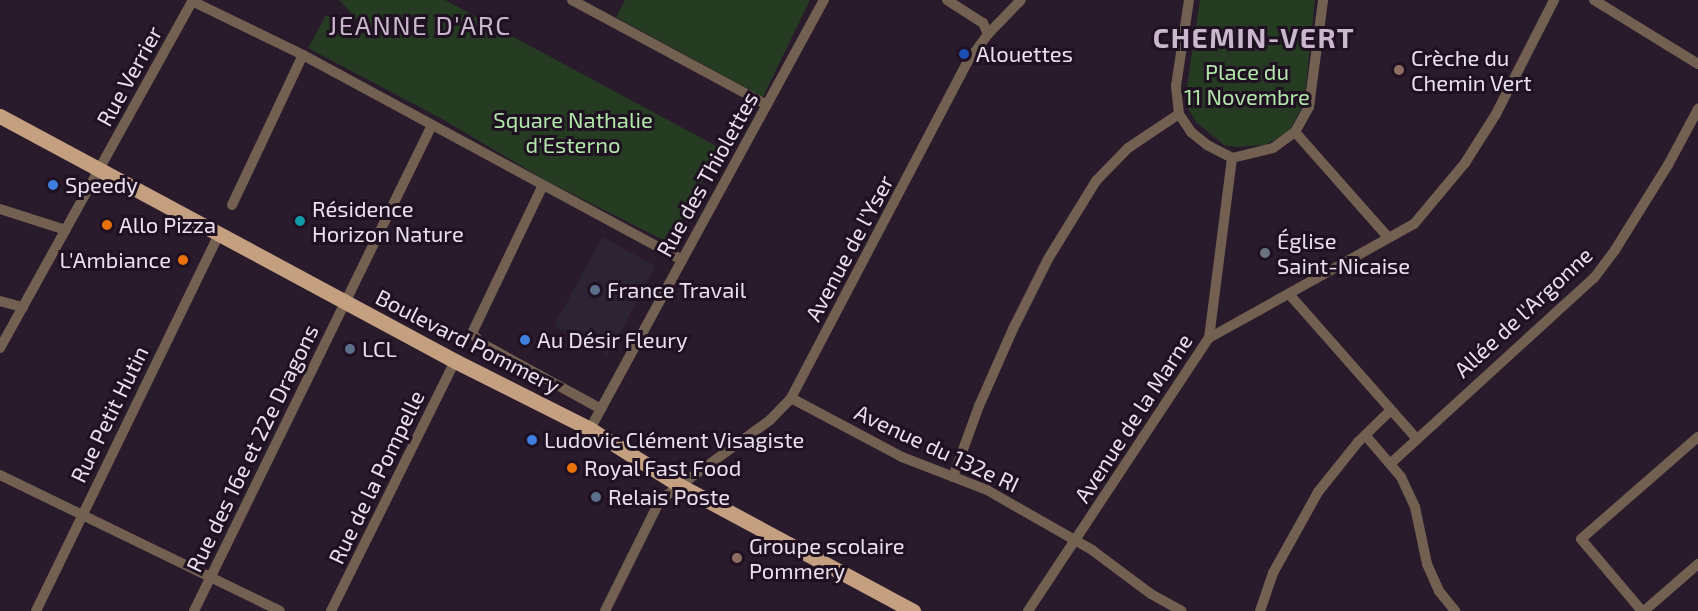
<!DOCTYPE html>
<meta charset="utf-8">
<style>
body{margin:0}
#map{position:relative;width:1698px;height:611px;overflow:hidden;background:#291a2c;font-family:"Exo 2",sans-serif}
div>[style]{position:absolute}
.commercial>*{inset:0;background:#2d2433}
.green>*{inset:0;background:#253c22}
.street>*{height:10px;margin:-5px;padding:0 5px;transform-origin:5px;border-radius:5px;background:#726051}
.primary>*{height:15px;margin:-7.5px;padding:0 7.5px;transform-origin:7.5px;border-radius:7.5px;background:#c4a080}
.dots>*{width:16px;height:16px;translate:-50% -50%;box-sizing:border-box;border:3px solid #1f1122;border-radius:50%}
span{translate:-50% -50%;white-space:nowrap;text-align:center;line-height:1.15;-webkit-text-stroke:6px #1f1122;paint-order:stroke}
.poi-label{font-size:22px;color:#eae0ec}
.left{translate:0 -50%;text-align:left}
.right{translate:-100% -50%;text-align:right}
.park-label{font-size:22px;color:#b0e6a7}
.street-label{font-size:22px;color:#eae0ec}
.quarter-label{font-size:26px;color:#cab7cd;letter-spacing:1.5px}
.district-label{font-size:28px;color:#cab7cd;font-weight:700;letter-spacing:1.5px}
</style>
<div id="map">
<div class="commercial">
<div style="clip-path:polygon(602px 237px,656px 266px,608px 355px,554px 326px)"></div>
</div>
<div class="green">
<div style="clip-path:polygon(339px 0,445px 0,720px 148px,669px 243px,545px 180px,442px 119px,308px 48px,326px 15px,377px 40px)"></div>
<div style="clip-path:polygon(625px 0,810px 0,763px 97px,616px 17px)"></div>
<div style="clip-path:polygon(1200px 0,1315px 0,1304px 104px,1288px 132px,1265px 145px,1237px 147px,1224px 145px,1196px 122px,1189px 110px,1186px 93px)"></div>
</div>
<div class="street">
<div style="left:572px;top:0;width:221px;rotate:28.3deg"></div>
<div style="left:947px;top:0;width:43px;rotate:32.6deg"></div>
<div style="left:983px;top:23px;width:12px;rotate:66deg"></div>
<div style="left:1189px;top:0;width:87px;rotate:98.6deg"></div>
<div style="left:1176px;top:86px;width:28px;rotate:84deg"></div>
<div style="left:1179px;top:114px;width:22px;rotate:56deg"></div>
<div style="left:1191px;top:132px;width:21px;rotate:39deg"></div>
<div style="left:1207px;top:145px;width:28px;rotate:27deg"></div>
<div style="left:1232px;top:158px;width:42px;rotate:-13.7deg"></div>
<div style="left:1273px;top:148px;width:27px;rotate:-36deg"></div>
<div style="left:1295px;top:132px;width:29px;rotate:-61deg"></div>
<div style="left:1309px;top:107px;width:108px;rotate:-82.5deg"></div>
<div style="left:1594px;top:0;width:122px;rotate:31.6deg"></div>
<div style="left:192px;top:1px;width:123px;rotate:25.9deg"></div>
<div style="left:303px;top:55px;width:431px;rotate:28.4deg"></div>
<div style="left:1295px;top:132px;width:140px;rotate:48.5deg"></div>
<div style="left:543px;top:185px;width:164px;rotate:115.6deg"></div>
<div style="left:472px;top:333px;width:13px;rotate:48deg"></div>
<div style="left:481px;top:343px;width:137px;rotate:28.8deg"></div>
<div style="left:232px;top:205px;width:166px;rotate:-64.7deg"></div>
<div style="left:0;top:209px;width:69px;rotate:17.7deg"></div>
<div style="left:1289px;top:294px;width:192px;rotate:48.6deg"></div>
<div style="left:0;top:301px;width:24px;rotate:15deg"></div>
<div style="left:1209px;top:338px;width:235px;rotate:-29.1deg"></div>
<div style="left:1414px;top:224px;width:80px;rotate:-50.1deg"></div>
<div style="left:1465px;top:163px;width:58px;rotate:-57.7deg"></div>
<div style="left:1496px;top:114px;width:128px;rotate:-63deg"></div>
<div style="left:0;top:348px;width:398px;rotate:-61deg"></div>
<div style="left:791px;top:398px;width:126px;rotate:28deg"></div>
<div style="left:902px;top:457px;width:91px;rotate:21.2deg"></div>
<div style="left:987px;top:490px;width:121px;rotate:29.7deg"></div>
<div style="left:1092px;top:550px;width:74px;rotate:36.7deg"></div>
<div style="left:1151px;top:594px;width:35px;rotate:29deg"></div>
<div style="left:590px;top:429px;width:489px;rotate:-61.4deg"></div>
<div style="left:1366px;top:436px;width:54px;rotate:49.5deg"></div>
<div style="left:1401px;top:477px;width:33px;rotate:65deg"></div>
<div style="left:1415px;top:507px;width:58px;rotate:78.1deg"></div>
<div style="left:1427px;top:564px;width:30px;rotate:66deg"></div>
<div style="left:1439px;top:591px;width:26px;rotate:51deg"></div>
<div style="left:1390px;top:464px;width:276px;rotate:-42.4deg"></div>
<div style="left:1594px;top:278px;width:35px;rotate:-53deg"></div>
<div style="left:1615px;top:250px;width:100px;rotate:-58.1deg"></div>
<div style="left:1668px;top:165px;width:64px;rotate:-61.8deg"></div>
<div style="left:0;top:475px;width:311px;rotate:25.9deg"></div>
<div style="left:953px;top:477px;width:76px;rotate:-69.9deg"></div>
<div style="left:979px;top:406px;width:84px;rotate:-66.2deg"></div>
<div style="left:1013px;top:329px;width:78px;rotate:-63.4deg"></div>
<div style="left:1048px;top:259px;width:92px;rotate:-58.4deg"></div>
<div style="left:1096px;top:181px;width:46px;rotate:-45.9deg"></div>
<div style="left:1128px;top:148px;width:61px;rotate:-33.7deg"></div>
<div style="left:36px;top:611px;width:419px;rotate:-64.1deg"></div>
<div style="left:194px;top:611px;width:541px;rotate:-63.91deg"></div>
<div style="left:331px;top:611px;width:279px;rotate:-63.6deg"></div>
<div style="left:605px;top:611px;width:124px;rotate:-63.6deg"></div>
<div style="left:660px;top:500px;width:136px;rotate:-36deg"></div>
<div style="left:770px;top:420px;width:30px;rotate:-46deg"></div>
<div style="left:791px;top:398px;width:378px;rotate:-62.3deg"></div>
<div style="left:967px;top:63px;width:36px;rotate:-54deg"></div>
<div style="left:988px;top:34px;width:47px;rotate:-45.9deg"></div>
<div style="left:1028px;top:611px;width:328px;rotate:-56.5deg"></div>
<div style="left:1209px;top:338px;width:181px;rotate:-82.7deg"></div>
<div style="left:1260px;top:611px;width:40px;rotate:-71.1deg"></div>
<div style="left:1273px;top:573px;width:93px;rotate:-60.9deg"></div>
<div style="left:1318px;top:492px;width:64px;rotate:-51.3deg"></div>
<div style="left:1358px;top:442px;width:45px;rotate:-44.1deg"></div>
<div style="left:1642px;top:611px;width:94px;rotate:-130.3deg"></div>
<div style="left:1581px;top:539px;width:155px;rotate:-41.1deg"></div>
<div style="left:1644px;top:611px;width:72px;rotate:-41deg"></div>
</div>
<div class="primary">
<div style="left:0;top:116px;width:517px;rotate:28.3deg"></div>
<div style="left:455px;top:361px;width:151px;rotate:26.7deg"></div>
<div style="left:590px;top:429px;width:105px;rotate:32.2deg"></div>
<div style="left:679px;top:485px;width:266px;rotate:28.3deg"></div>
</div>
<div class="dots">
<div style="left:964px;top:54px;background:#1a4fb4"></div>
<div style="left:1399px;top:70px;background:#8d6e63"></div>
<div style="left:53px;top:185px;background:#3f7fe0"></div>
<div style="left:300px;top:221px;background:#0f9aa8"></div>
<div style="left:107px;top:225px;background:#e8710a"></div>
<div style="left:1265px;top:253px;background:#6b7280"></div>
<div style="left:183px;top:260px;background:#e8710a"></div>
<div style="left:595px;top:290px;background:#5c6f8a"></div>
<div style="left:525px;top:340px;background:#3f7fe0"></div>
<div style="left:350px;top:349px;background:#5c6f8a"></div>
<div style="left:532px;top:440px;background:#3f7fe0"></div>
<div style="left:572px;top:468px;background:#e8710a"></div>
<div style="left:596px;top:497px;background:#5c6f8a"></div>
<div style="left:737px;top:558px;background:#8d6e63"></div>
</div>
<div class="poi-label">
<span class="left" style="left:976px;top:54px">Alouettes</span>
<span class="left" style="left:1411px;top:70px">Crèche du<br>Chemin Vert</span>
<span class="left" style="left:65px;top:185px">Speedy</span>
<span class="left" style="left:312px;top:221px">Résidence<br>Horizon Nature</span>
<span class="left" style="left:119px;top:225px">Allo Pizza</span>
<span class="left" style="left:1277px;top:253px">Église<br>Saint-Nicaise</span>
<span class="right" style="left:171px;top:260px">L'Ambiance</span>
<span class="left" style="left:607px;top:290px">France Travail</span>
<span class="left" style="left:537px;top:340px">Au Désir Fleury</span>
<span class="left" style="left:362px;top:349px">LCL</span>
<span class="left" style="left:544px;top:440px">Ludovic Clément Visagiste</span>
<span class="left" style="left:584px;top:468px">Royal Fast Food</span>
<span class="left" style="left:608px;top:497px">Relais Poste</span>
<span class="left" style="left:749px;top:558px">Groupe scolaire<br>Pommery</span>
</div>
<div class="park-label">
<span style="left:1247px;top:84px">Place du<br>11 Novembre</span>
<span style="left:573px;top:132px">Square Nathalie<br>d'Esterno</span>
</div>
<div class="street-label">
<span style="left:129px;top:76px;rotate:-61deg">Rue Verrier</span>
<span style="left:707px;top:174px;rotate:-61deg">Rue des Thiolettes</span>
<span style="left:849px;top:248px;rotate:-62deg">Avenue de l'Yser</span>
<span style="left:1523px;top:312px;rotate:-43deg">Allée de l'Argonne</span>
<span style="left:468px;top:341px;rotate:27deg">Boulevard Pommery</span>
<span style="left:109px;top:414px;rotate:-64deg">Rue Petit Hutin</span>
<span style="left:1133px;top:418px;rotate:-57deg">Avenue de la Marne</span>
<span style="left:252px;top:448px;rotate:-64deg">Rue des 16e et 22e Dragons</span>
<span style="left:937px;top:448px;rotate:25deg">Avenue du 132e RI</span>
<span style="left:376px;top:477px;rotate:-64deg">Rue de la Pompelle</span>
</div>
<div class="quarter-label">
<span style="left:420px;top:25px">JEANNE D'ARC</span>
</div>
<div class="district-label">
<span style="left:1254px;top:37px">CHEMIN-VERT</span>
</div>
</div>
